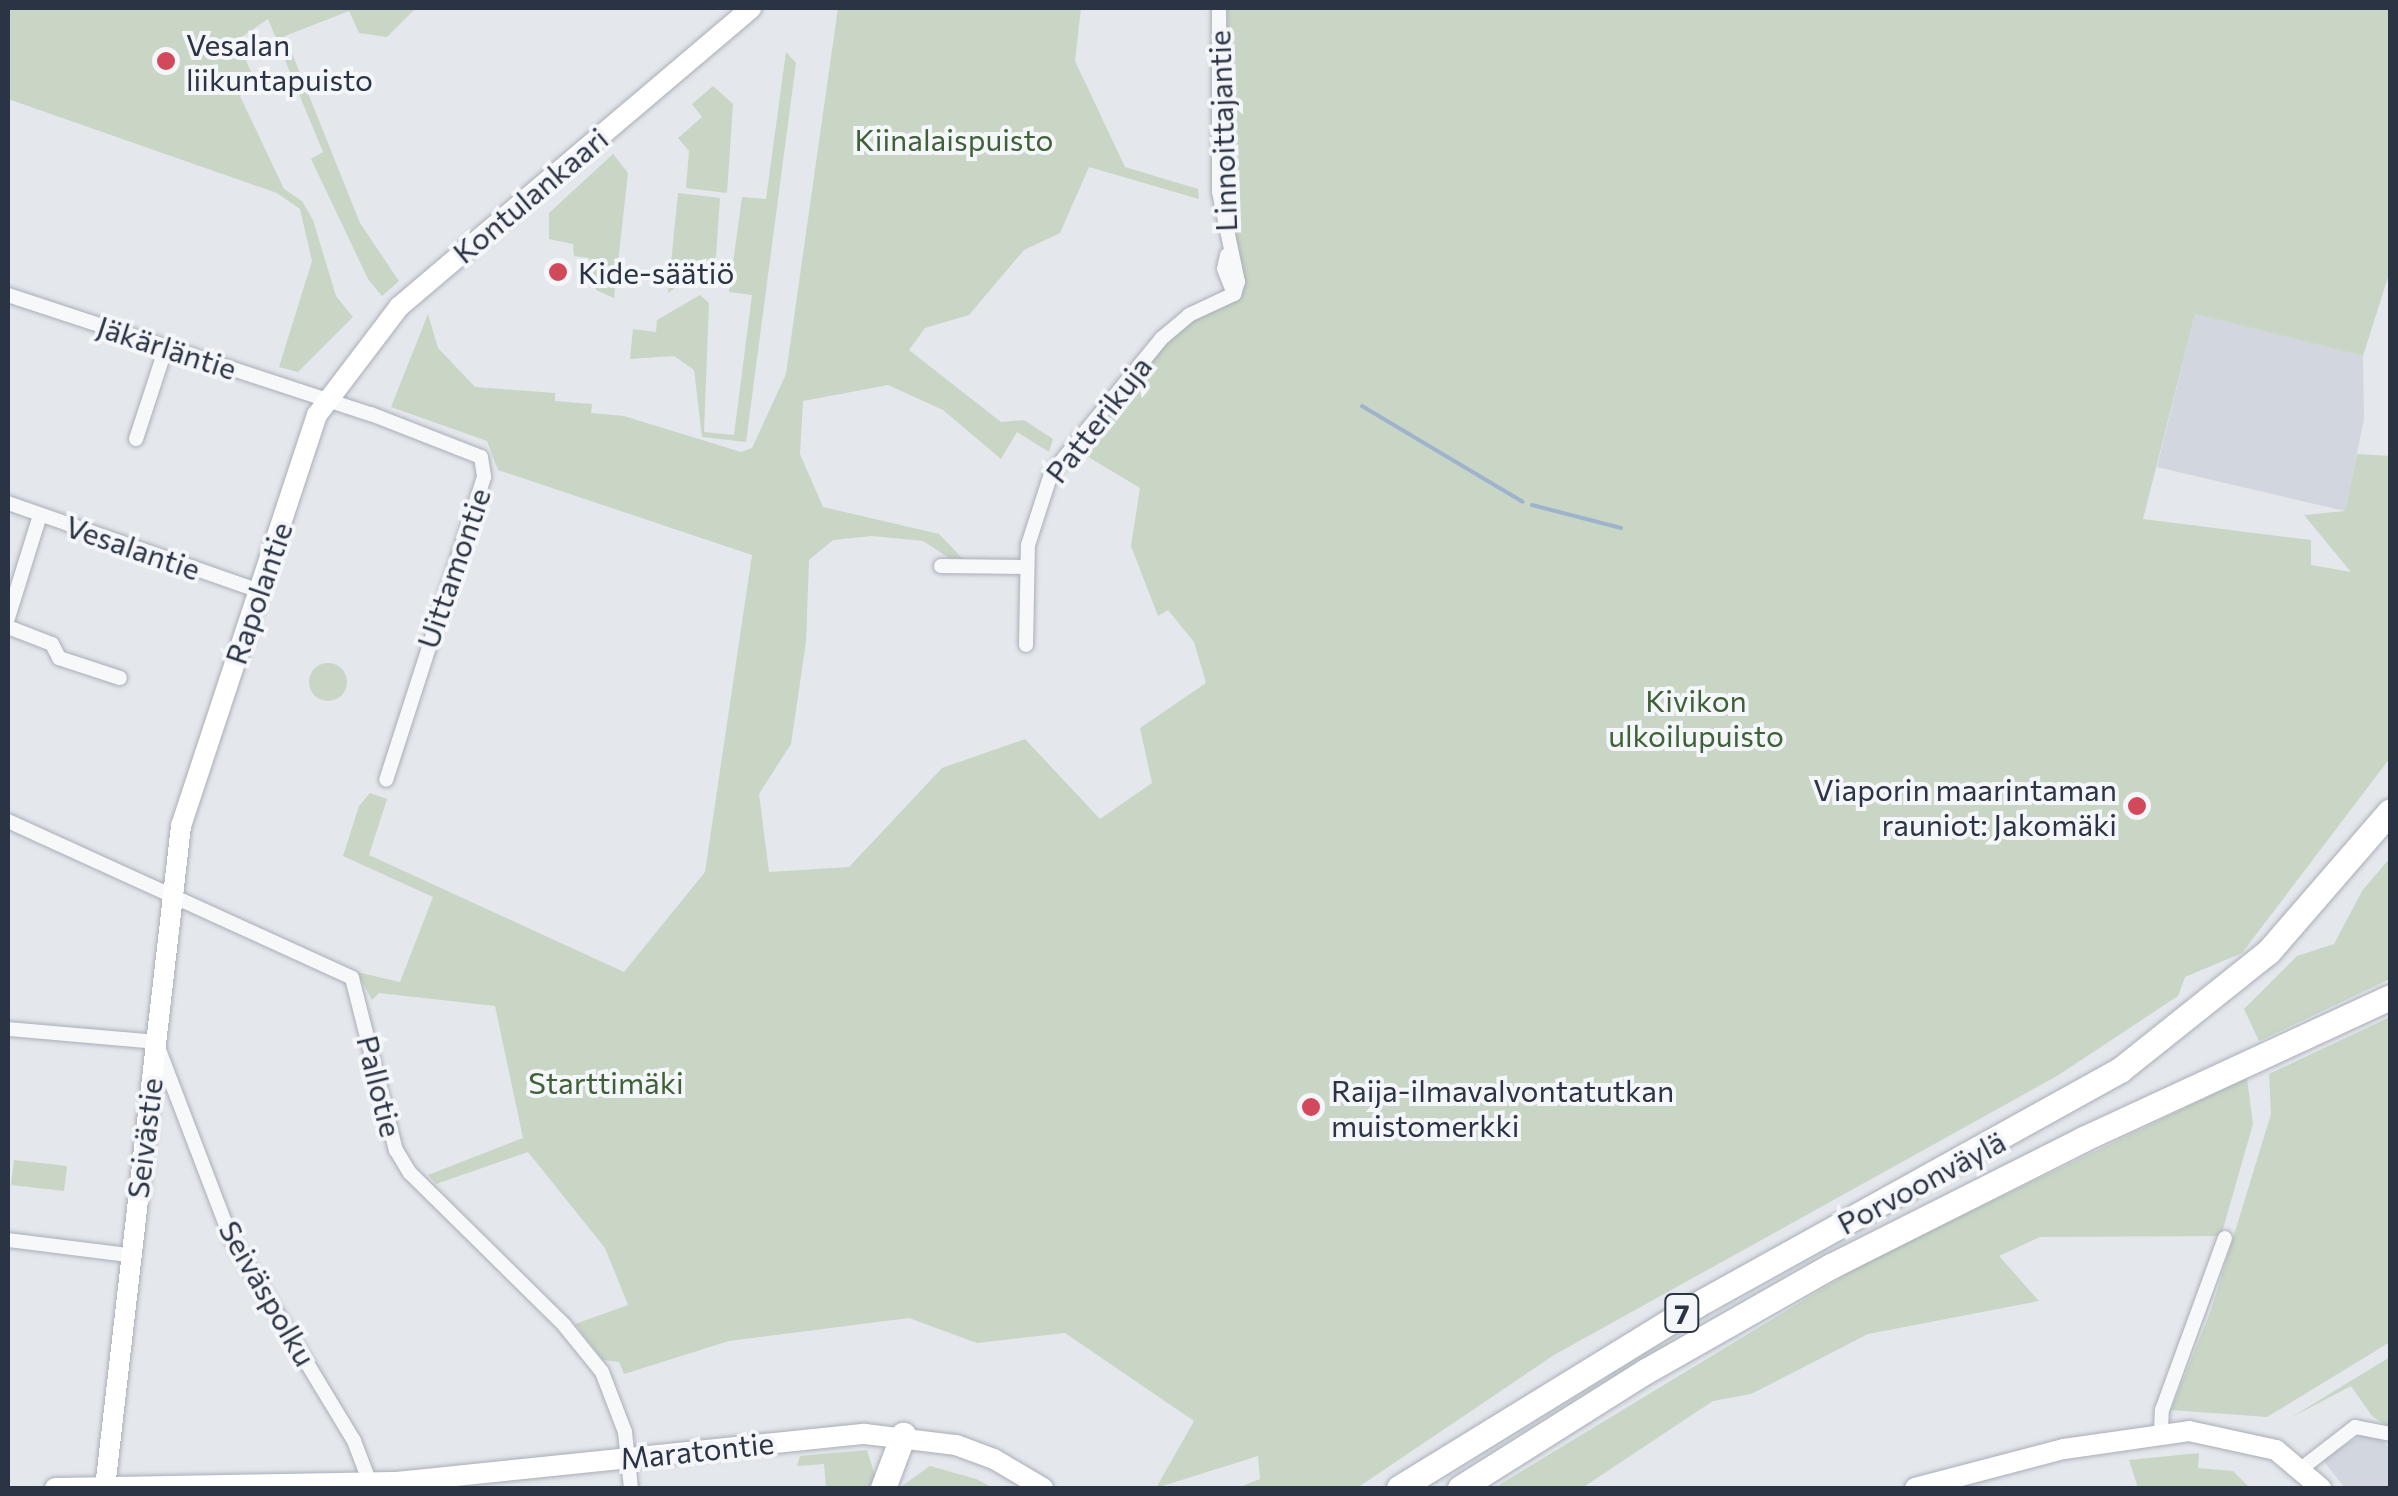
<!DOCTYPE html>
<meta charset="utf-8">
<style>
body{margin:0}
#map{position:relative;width:2398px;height:1496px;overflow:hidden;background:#e4e7ec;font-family:Commissioner,sans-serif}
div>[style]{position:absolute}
.built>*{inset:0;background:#d2d6de}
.green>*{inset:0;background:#c9d6c5}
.round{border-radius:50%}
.stream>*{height:4px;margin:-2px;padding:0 2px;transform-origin:2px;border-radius:2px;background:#9fb4cc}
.roads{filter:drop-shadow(0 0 2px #a9aeb7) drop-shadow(0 0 2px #a9aeb7)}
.street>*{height:14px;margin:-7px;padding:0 7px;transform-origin:7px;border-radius:7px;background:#f7f8fa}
.secondary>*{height:20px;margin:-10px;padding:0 10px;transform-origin:10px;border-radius:10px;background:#fff}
.highway>*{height:25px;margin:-12.5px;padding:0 12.5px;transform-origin:12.5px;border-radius:12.5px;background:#fff}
.dots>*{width:28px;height:28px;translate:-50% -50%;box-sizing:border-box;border:5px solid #f4f6f9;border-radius:50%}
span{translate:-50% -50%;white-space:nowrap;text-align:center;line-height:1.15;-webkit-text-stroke:8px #f4f6f9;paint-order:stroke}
.shield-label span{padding:2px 8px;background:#f4f6f9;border:2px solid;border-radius:8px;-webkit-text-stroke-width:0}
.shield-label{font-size:28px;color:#2b3445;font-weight:700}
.poi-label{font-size:30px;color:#2b3445}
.left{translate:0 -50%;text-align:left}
.right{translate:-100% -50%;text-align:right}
.street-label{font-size:30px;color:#2b3445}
.park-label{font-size:30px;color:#3f6138}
.frame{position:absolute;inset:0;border:10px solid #2b3445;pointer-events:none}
</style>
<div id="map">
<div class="built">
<div style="clip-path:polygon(2195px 314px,2363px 356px,2364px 419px,2345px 511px,2157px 467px)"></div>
<div style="clip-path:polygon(2364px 1434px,2378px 1435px,2390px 1449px,2390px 1488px,2345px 1488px,2322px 1459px)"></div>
</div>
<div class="green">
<div style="clip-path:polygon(8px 8px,416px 8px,387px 37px,359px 33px,349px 11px,285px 36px,360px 223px,399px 281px,382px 296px,368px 279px,311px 159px,323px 152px,268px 19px,237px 40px,255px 81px,240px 96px,284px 189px,302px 201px,313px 220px,336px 296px,353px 317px,298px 372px,279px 367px,312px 261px,300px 209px,277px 193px,8px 99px)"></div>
<div style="clip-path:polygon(838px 8px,1081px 8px,1075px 61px,1125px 167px,1198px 189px,1199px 199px,1089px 167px,1060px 233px,1024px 250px,969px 315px,925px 328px,909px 350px,1001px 422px,1024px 420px,1053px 439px,1049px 452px,1017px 432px,1001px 459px,943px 410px,888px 385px,803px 401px,800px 454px,823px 507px,939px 534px,963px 559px,949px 558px,923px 541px,872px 536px,833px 540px,809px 560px,806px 642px,791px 744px,759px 794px,769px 872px,849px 867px,942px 768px,1025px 739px,1100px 819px,1152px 783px,1140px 728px,1206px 683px,1194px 642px,1168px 610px,1158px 616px,1131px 546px,1140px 488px,1075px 449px,1168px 338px,1194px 317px,1242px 296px,1231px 218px,1227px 8px,2390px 8px,2390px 271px,2363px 356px,2195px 314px,2143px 519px,2311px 540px,2311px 565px,2351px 572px,2304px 515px,2345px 511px,2357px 454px,2390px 456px,2390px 758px,2242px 953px,2185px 977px,2178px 996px,2057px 1076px,1554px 1355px,1357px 1488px,1237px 1488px,1260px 1479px,1258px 1456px,1156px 1488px,1194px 1421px,1065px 1333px,977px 1343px,909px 1318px,729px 1341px,624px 1374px,619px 1362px,603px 1360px,575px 1324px,628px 1305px,605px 1248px,528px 1152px,436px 1184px,428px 1175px,523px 1138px,495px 1006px,379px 993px,372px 1000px,357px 972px,400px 982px,433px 897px,343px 856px,359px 806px,370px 793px,387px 799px,369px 855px,624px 972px,705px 872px,752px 555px,498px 470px,487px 441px,391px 407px,428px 314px,438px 348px,475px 387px,555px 393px,555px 401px,592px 404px,591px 413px,624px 416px,741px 452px,752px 448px,786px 374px)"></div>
<div style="clip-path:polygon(786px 52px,796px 63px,746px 442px,702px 437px,694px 370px,674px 356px,630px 359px,633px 329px,656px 332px,657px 320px,700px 295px,709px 303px,704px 432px,734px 435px,752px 295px,729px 292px,742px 197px,766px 199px)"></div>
<div style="clip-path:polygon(713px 86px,733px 104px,727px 193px,686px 188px,689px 151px,678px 138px,702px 117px,692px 104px)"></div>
<div style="clip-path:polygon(613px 154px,628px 173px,614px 298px,596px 290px,589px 258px,574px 256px,573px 244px,549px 239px,549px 213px)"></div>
<div style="clip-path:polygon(678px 193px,720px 198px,716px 257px,668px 293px)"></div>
<div class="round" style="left:309px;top:663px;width:38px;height:38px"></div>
<div style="clip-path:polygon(2390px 858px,2390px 979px,2259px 1041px,2244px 1009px,2297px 956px,2334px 944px,2362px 891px)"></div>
<div style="clip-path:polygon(2390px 1017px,2390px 1342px,2267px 1417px,2171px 1410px,2211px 1310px,2271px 1114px,2269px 1074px)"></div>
<div style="clip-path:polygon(2247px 1078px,2253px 1124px,2221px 1236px,2040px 1237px,1999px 1256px,2039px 1301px,1868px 1334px,1751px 1394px,1713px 1401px,1582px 1488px,1494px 1488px,1870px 1260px)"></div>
<div style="clip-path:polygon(14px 1160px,67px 1166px,64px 1191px,11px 1185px)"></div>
<div style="clip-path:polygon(2390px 1357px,2390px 1428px,2372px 1416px,2351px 1386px,2290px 1418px)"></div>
<div style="clip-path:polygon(867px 1450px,879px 1488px,826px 1488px,824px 1464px,797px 1466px,800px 1456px)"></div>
<div style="clip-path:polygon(2199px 1453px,2198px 1468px,2233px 1471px,2250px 1488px,2138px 1488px,2129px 1460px)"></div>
<div style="clip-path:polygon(930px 1466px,976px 1479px,994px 1488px,899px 1488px)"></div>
</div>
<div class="stream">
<div style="left:1362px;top:406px;width:187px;rotate:30.8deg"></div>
<div style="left:1532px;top:505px;width:92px;rotate:14.5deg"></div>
</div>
<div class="roads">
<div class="street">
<div style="left:1227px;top:255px;width:14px;rotate:102deg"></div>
<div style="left:1224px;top:269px;width:27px;rotate:68deg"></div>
<div style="left:8px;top:295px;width:382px;rotate:18.2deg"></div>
<div style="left:371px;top:414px;width:118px;rotate:21.4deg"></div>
<div style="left:481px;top:457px;width:20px;rotate:81deg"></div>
<div style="left:484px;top:477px;width:318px;rotate:107.9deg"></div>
<div style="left:136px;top:439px;width:97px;rotate:-71.9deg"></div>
<div style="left:8px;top:503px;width:266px;rotate:19.3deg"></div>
<div style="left:941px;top:566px;width:86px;rotate:0.7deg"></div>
<div style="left:8px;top:618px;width:108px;rotate:-72.7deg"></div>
<div style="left:8px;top:627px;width:47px;rotate:21.1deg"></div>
<div style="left:52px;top:644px;width:16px;rotate:63deg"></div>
<div style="left:59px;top:658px;width:64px;rotate:18.2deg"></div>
<div style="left:1026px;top:645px;width:100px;rotate:-88.9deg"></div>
<div style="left:1028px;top:545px;width:75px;rotate:-72.1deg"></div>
<div style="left:1051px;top:474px;width:176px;rotate:-50.8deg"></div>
<div style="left:1162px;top:338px;width:35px;rotate:-40deg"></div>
<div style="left:1189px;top:315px;width:50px;rotate:-25deg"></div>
<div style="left:1234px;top:294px;width:13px;rotate:-72deg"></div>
<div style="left:1238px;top:282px;width:92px;rotate:-101.9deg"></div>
<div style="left:1219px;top:192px;width:184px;rotate:-90deg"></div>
<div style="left:8px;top:821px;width:378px;rotate:24.5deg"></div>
<div style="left:352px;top:978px;width:178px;rotate:75.7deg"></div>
<div style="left:396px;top:1150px;width:27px;rotate:59deg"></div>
<div style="left:410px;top:1173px;width:216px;rotate:44.6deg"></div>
<div style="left:564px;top:1325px;width:60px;rotate:51deg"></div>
<div style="left:602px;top:1372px;width:64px;rotate:69deg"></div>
<div style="left:625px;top:1432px;width:56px;rotate:83.9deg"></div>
<div style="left:8px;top:1029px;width:149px;rotate:5deg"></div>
<div style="left:156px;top:1042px;width:208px;rotate:69.1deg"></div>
<div style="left:230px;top:1236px;width:240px;rotate:58.8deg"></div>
<div style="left:354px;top:1441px;width:50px;rotate:69deg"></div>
<div style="left:8px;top:1240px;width:122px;rotate:7.1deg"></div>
<div style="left:2161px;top:1433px;width:23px;rotate:-88deg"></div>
<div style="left:2162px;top:1410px;width:183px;rotate:-69.9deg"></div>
<div style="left:2302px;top:1468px;width:67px;rotate:-37.7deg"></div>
<div style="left:2355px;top:1427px;width:36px;rotate:11deg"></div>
</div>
<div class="secondary">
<div style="left:55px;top:1488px;width:342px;rotate:-1deg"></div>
<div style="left:397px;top:1482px;width:470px;rotate:-5.9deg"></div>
<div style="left:865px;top:1434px;width:92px;rotate:6.9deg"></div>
<div style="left:956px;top:1445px;width:40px;rotate:20.2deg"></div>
<div style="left:994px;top:1459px;width:57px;rotate:30.6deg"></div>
<div style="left:105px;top:1488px;width:666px;rotate:-83.45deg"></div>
<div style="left:181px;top:826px;width:433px;rotate:-71.7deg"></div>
<div style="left:317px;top:415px;width:136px;rotate:-52.8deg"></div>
<div style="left:399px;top:307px;width:462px;rotate:-40.3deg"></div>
<div style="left:1915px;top:1488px;width:154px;rotate:-14.7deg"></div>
<div style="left:2064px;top:1449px;width:126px;rotate:-8.2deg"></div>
<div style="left:2189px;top:1431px;width:89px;rotate:12.3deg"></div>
<div style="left:2276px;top:1450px;width:59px;rotate:40.2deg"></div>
</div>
<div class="highway">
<div style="left:883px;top:1488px;width:57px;rotate:-69.3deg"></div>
<div style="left:1399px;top:1488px;width:349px;rotate:-31.6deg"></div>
<div style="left:1696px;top:1305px;width:485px;rotate:-29deg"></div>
<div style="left:2120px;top:1070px;width:189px;rotate:-38.6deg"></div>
<div style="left:2268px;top:952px;width:186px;rotate:-49.1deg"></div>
<div style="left:1460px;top:1488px;width:220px;rotate:-32.2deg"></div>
<div style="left:1646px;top:1371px;width:213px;rotate:-29.6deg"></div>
<div style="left:1831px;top:1266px;width:282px;rotate:-26.7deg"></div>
<div style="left:2083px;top:1139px;width:338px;rotate:-24.8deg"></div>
</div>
</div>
<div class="dots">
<div style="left:166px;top:61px;background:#d1495b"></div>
<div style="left:558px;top:272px;background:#d1495b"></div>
<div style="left:2137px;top:806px;background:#d1495b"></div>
<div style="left:1311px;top:1107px;background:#d1495b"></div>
</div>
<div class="shield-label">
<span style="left:1682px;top:1313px">7</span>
</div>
<div class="poi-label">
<span class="left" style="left:186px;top:61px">Vesalan<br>liikuntapuisto</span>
<span class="left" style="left:578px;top:272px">Kide-säätiö</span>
<span class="right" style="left:2117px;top:806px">Viaporin maarintaman<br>rauniot: Jakomäki</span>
<span class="left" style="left:1331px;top:1107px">Raija-ilmavalvontatutkan<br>muistomerkki</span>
</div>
<div class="street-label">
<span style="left:1222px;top:131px;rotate:-92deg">Linnoittajantie</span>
<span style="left:530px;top:195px;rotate:-40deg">Kontulankaari</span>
<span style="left:167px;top:347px;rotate:18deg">Jäkärläntie</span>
<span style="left:1098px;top:419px;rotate:-52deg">Patterikuja</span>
<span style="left:133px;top:547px;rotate:19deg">Vesalantie</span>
<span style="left:453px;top:568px;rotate:-71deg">Uittamontie</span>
<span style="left:258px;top:593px;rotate:-71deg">Rapolantie</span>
<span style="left:380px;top:1086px;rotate:76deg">Pallotie</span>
<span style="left:144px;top:1138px;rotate:-83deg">Seivästie</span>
<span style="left:1921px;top:1182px;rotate:-28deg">Porvoonväylä</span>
<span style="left:268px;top:1293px;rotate:60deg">Seiväspolku</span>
<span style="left:697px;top:1450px;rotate:-6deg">Maratontie</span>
</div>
<div class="park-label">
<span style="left:954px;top:139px">Kiinalaispuisto</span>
<span style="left:1696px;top:717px">Kivikon<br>ulkoilupuisto</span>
<span style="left:606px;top:1082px">Starttimäki</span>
</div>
<div class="frame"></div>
</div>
